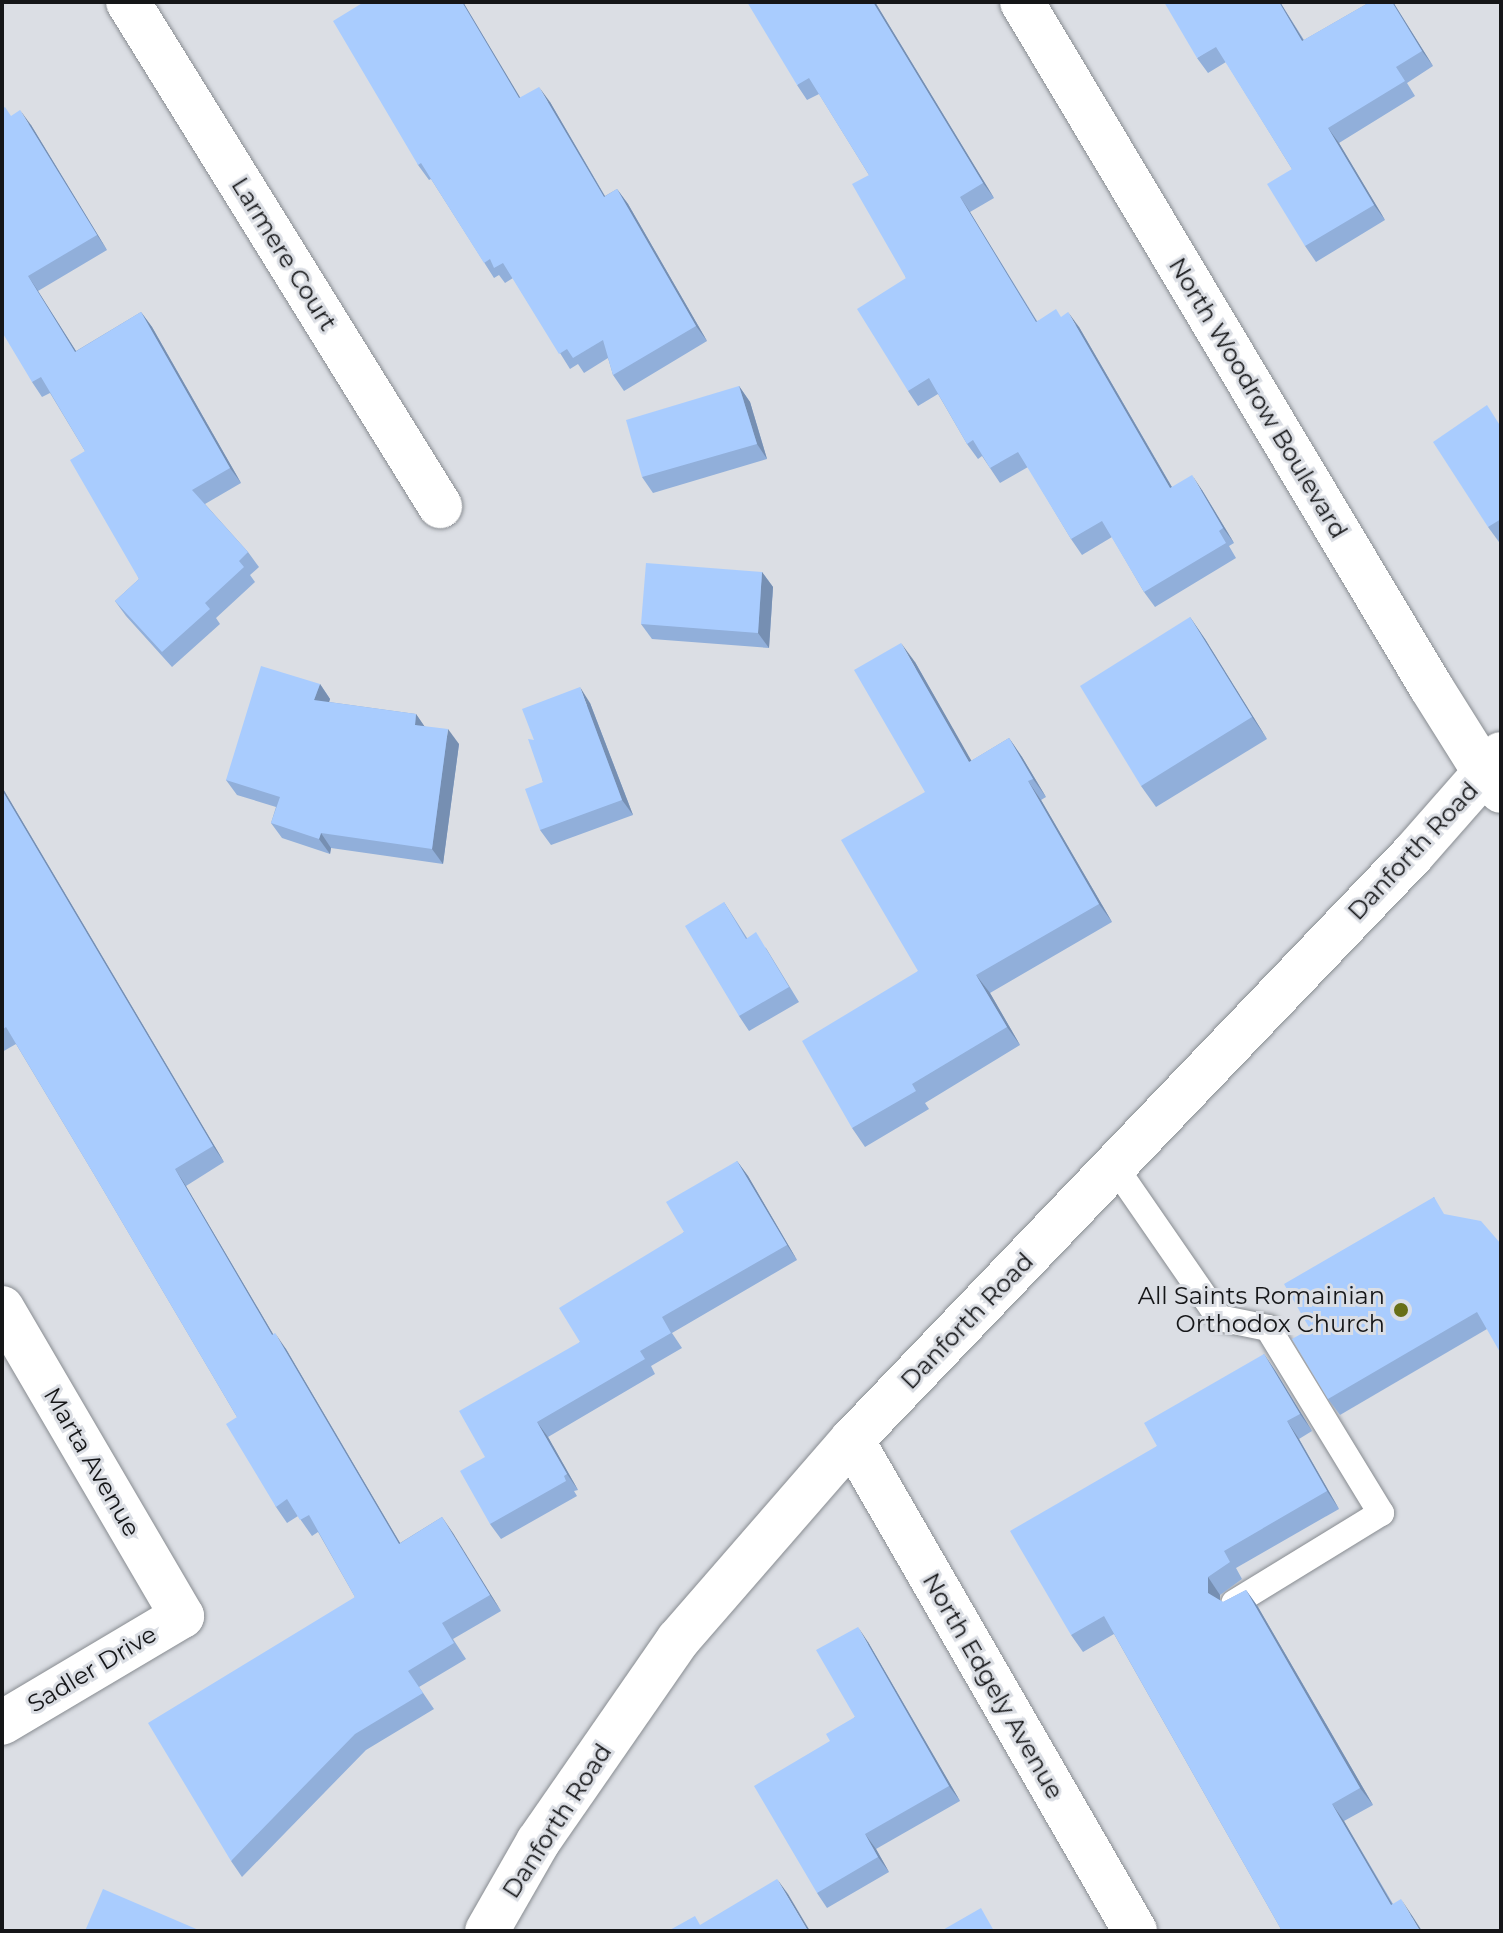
<!DOCTYPE html>
<style>
body{margin:0}
#map{position:relative;width:1503px;height:1933px;overflow:hidden;background:#dbdee4;font-family:Montserrat,sans-serif}
div>[style]{position:absolute}
.roads{filter:drop-shadow(0 0 2px #888c91) drop-shadow(0 0 2px #888c91)}
.lane>*{height:26px;margin:-13px;padding:0 13px;transform-origin:13px;border-radius:13px;background:#fff}
.street>*{height:44px;margin:-22px;padding:0 22px;transform-origin:22px;border-radius:22px;background:#fff}
.secondary>*{height:44px;margin:-22px;padding:0 22px;transform-origin:22px;border-radius:22px;background:#fff}
.wall>*{inset:0;background:#91afda}
.shaded-wall>*{inset:0;background:#768fb2}
.building>*{inset:0;background:#a9ccfe}
.dots>*{width:22px;height:22px;translate:-50% -50%;box-sizing:border-box;border:4px solid #dbdee4;border-radius:50%}
span{translate:-50% -50%;white-space:nowrap;text-align:center;line-height:1.15;-webkit-text-stroke:6px #dbdee4;paint-order:stroke}
.street-label{font-size:24px;color:#151618}
.poi-label{font-size:24px;color:#151618}
.right{translate:-100% -50%;text-align:right}
.frame{position:absolute;inset:0;border:4px solid #151618;pointer-events:none}
</style>
<div id="map">
<div class="roads">
<div class="lane">
<div style="left:1115px;top:1167px;width:183px;rotate:55.4deg"></div>
<div style="left:1219px;top:1318px;width:50px;rotate:11.5deg"></div>
<div style="left:1268px;top:1328px;width:217px;rotate:58.6deg"></div>
<div style="left:1381px;top:1513px;width:172px;rotate:148.5deg"></div>
</div>
<div class="street">
<div style="left:128px;top:2px;width:593px;rotate:58.24deg"></div>
<div style="left:1022px;top:2px;width:798px;rotate:59.16deg"></div>
<div style="left:1431px;top:687px;width:102px;rotate:57.9deg"></div>
<div style="left:1485px;top:773px;width:24px;rotate:48deg"></div>
<div style="left:2px;top:1308px;width:357px;rotate:59.7deg"></div>
<div style="left:182px;top:1616px;width:209px;rotate:149.3deg"></div>
<div style="left:852px;top:1440px;width:567px;rotate:60.04deg"></div>
</div>
<div class="secondary">
<div style="left:487px;top:1931px;width:103px;rotate:-60.2deg"></div>
<div style="left:538px;top:1842px;width:246px;rotate:-55.3deg"></div>
<div style="left:678px;top:1640px;width:265px;rotate:-49deg"></div>
<div style="left:852px;top:1440px;width:811px;rotate:-46.25deg"></div>
<div style="left:1413px;top:854px;width:133px;rotate:-48.7deg"></div>
</div>
</div>
<div class="wall">
<div style="clip-path:polygon(364px 2px,463px 2px,520px 98px,550px 102px,605px 196px,617px 189px,628px 204px,707px 341px,624px 391px,613px 375px,608px 358px,584px 373px,578px 364px,570px 369px,513px 278px,505px 283px,499px 275px,494px 278px,431px 179px,429px 180px,418px 165px)"></div>
<div style="clip-path:polygon(875px 2px,994px 198px,970px 212px,1037px 321px,1062px 317px,1079px 327px,1172px 487px,1202px 490px,1234px 543px,1229px 546px,1236px 558px,1155px 607px,1144px 592px,1112px 537px,1082px 555px,1071px 539px,1028px 467px,1000px 483px,982px 456px,978px 459px,967px 444px,938px 394px,918px 406px,908px 391px,906px 278px,869px 175px,819px 94px,807px 100px,797px 85px)"></div>
<div style="clip-path:polygon(1280px 2px,1304px 40px,1370px 2px,1393px 2px,1433px 66px,1407px 83px,1415px 96px,1339px 143px,1385px 220px,1316px 262px,1305px 246px,1292px 169px,1226px 62px,1208px 73px,1197px 58px)"></div>
<div style="clip-path:polygon(12px 116px,31px 125px,107px 250px,38px 291px,76px 351px,141px 312px,152px 327px,241px 483px,205px 504px,248px 552px,259px 567px,250px 575px,255px 582px,216px 618px,220px 624px,172px 667px,126px 616px,115px 601px,139px 579px,85px 451px,50px 393px,42px 397px,32px 382px)"></div>
<div style="clip-path:polygon(739px 386px,750px 402px,767px 459px,653px 493px,642px 477px)"></div>
<div style="clip-path:polygon(1501px 426px,1501px 540px,1499px 542px,1488px 527px)"></div>
<div style="clip-path:polygon(762px 572px,773px 587px,769px 648px,652px 639px,641px 624px)"></div>
<div style="clip-path:polygon(1190px 617px,1205px 639px,1267px 739px,1156px 807px,1141px 786px)"></div>
<div style="clip-path:polygon(915px 662px,971px 761px,1009px 738px,1022px 757px,1046px 797px,1041px 800px,1112px 922px,990px 993px,1020px 1045px,925px 1103px,929px 1109px,865px 1147px,852px 1128px,918px 971px,925px 792px)"></div>
<div style="clip-path:polygon(320px 684px,330px 699px,329px 702px,416px 714px,424px 726px,459px 744px,443px 864px,331px 848px,330px 854px,282px 838px,271px 823px,276px 807px,237px 795px,226px 780px)"></div>
<div style="clip-path:polygon(590px 703px,633px 815px,551px 845px,540px 830px,543px 782px,534px 740px)"></div>
<div style="clip-path:polygon(2px 787px,224px 1162px,186px 1186px,273px 1334px,286px 1349px,400px 1543px,442px 1517px,501px 1611px,453px 1639px,466px 1659px,419px 1687px,434px 1709px,366px 1750px,242px 1877px,231px 1861px,355px 1597px,318px 1532px,312px 1536px,298px 1516px,287px 1523px,276px 1507px,237px 1417px,95px 1176px,16px 1044px,2px 1052px)"></div>
<div style="clip-path:polygon(724px 902px,747px 938px,766px 948px,799px 1002px,749px 1031px,739px 1016px)"></div>
<div style="clip-path:polygon(737px 1161px,748px 1176px,797px 1260px,672px 1333px,682px 1348px,651px 1366px,655px 1374px,548px 1437px,578px 1490px,574px 1491px,577px 1496px,501px 1539px,490px 1524px,485px 1457px,580px 1342px,684px 1232px)"></div>
<div style="clip-path:polygon(1434px 1197px,1487px 1329px,1340px 1415px,1328px 1399px,1310px 1329px)"></div>
<div style="clip-path:polygon(1264px 1354px,1276px 1372px,1312px 1431px,1299px 1439px,1339px 1509px,1236px 1568px,1242px 1579px,1220px 1595px,1220px 1600px,1223px 1602px,1246px 1590px,1258px 1607px,1373px 1805px,1344px 1821px,1393px 1904px,1413px 1917px,1282px 1931px,1114px 1634px,1083px 1652px,1071px 1635px,1157px 1446px)"></div>
<div style="clip-path:polygon(868px 1642px,960px 1801px,876px 1849px,889px 1872px,827px 1908px,817px 1893px,830px 1741px,855px 1717px)"></div>
</div>
<div class="shaded-wall">
<div style="clip-path:polygon(462px 2px,463px 2px,530px 114px,519px 98px)"></div>
<div style="clip-path:polygon(873px 2px,875px 2px,994px 198px,983px 183px)"></div>
<div style="clip-path:polygon(1279px 2px,1280px 2px,1313px 56px,1302px 41px)"></div>
<div style="clip-path:polygon(1392px 2px,1393px 2px,1433px 66px,1422px 51px)"></div>
<div style="clip-path:polygon(539px 87px,550px 102px,614px 212px,604px 197px)"></div>
<div style="clip-path:polygon(20px 110px,31px 125px,107px 250px,97px 235px)"></div>
<div style="clip-path:polygon(1328px 128px,1339px 143px,1385px 220px,1374px 205px)"></div>
<div style="clip-path:polygon(617px 189px,628px 204px,707px 341px,696px 326px)"></div>
<div style="clip-path:polygon(960px 197px,970px 212px,1046px 337px,1036px 322px)"></div>
<div style="clip-path:polygon(28px 276px,38px 291px,86px 367px,75px 352px)"></div>
<div style="clip-path:polygon(141px 312px,152px 327px,241px 483px,230px 468px)"></div>
<div style="clip-path:polygon(1068px 312px,1079px 327px,1181px 503px,1170px 488px)"></div>
<div style="clip-path:polygon(739px 386px,750px 402px,767px 459px,757px 444px)"></div>
<div style="clip-path:polygon(1192px 475px,1202px 490px,1234px 543px,1223px 528px)"></div>
<div style="clip-path:polygon(762px 572px,773px 587px,769px 648px,758px 633px)"></div>
<div style="clip-path:polygon(1190px 617px,1205px 639px,1267px 739px,1252px 717px)"></div>
<div style="clip-path:polygon(901px 643px,915px 662px,983px 781px,969px 762px)"></div>
<div style="clip-path:polygon(320px 684px,330px 699px,325px 715px,314px 700px)"></div>
<div style="clip-path:polygon(580px 687px,590px 703px,633px 815px,622px 800px)"></div>
<div style="clip-path:polygon(416px 714px,427px 730px,415px 725px)"></div>
<div style="clip-path:polygon(448px 729px,459px 744px,443px 864px,432px 849px)"></div>
<div style="clip-path:polygon(1009px 738px,1022px 757px,1046px 797px,1033px 779px)"></div>
<div style="clip-path:polygon(1028px 781px,1041px 800px,1112px 922px,1099px 904px)"></div>
<div style="clip-path:polygon(2px 787px,224px 1162px,213px 1146px,2px 790px)"></div>
<div style="clip-path:polygon(321px 833px,331px 848px,330px 854px,319px 839px)"></div>
<div style="clip-path:polygon(976px 975px,990px 993px,1020px 1045px,1007px 1027px)"></div>
<div style="clip-path:polygon(737px 1161px,748px 1176px,797px 1260px,787px 1245px)"></div>
<div style="clip-path:polygon(175px 1169px,186px 1186px,283px 1351px,272px 1335px)"></div>
<div style="clip-path:polygon(275px 1333px,286px 1349px,410px 1560px,399px 1544px)"></div>
<div style="clip-path:polygon(1264px 1354px,1276px 1372px,1312px 1431px,1300px 1414px)"></div>
<div style="clip-path:polygon(1287px 1421px,1299px 1439px,1339px 1509px,1327px 1491px)"></div>
<div style="clip-path:polygon(537px 1422px,548px 1437px,578px 1490px,567px 1474px)"></div>
<div style="clip-path:polygon(442px 1517px,453px 1533px,501px 1611px,490px 1595px)"></div>
<div style="clip-path:polygon(1208px 1577px,1220px 1595px,1220px 1611px,1208px 1593px)"></div>
<div style="clip-path:polygon(1246px 1590px,1258px 1607px,1373px 1805px,1360px 1788px)"></div>
<div style="clip-path:polygon(858px 1627px,868px 1642px,960px 1801px,949px 1786px)"></div>
<div style="clip-path:polygon(1332px 1804px,1344px 1821px,1403px 1923px,1391px 1905px)"></div>
<div style="clip-path:polygon(865px 1834px,876px 1849px,889px 1872px,878px 1857px)"></div>
<div style="clip-path:polygon(777px 1879px,788px 1894px,810px 1931px,808px 1931px)"></div>
<div style="clip-path:polygon(1401px 1899px,1413px 1917px,1422px 1931px,1420px 1931px)"></div>
</div>
<div class="building">
<div style="clip-path:polygon(364px 2px,462px 2px,519px 98px,539px 87px,604px 197px,617px 189px,696px 326px,613px 375px,603px 340px,573px 358px,567px 349px,559px 354px,503px 263px,494px 268px,490px 259px,484px 263px,421px 163px,418px 165px,333px 21px)"></div>
<div style="clip-path:polygon(747px 2px,873px 2px,983px 183px,960px 197px,1036px 322px,1056px 309px,1061px 317px,1068px 312px,1170px 488px,1192px 475px,1223px 528px,1219px 531px,1226px 543px,1144px 592px,1102px 521px,1071px 539px,1018px 452px,990px 468px,973px 440px,967px 444px,929px 378px,908px 391px,857px 309px,906px 278px,852px 184px,869px 175px,809px 78px,797px 85px)"></div>
<div style="clip-path:polygon(1164px 2px,1279px 2px,1302px 41px,1370px 2px,1392px 2px,1422px 51px,1396px 67px,1405px 81px,1328px 128px,1374px 205px,1305px 246px,1267px 184px,1292px 169px,1216px 47px,1197px 58px)"></div>
<div style="clip-path:polygon(5px 107px,11px 116px,20px 110px,97px 235px,28px 276px,75px 352px,141px 312px,230px 468px,192px 490px,248px 552px,239px 561px,244px 567px,205px 603px,210px 609px,162px 652px,115px 601px,139px 579px,70px 460px,85px 451px,41px 377px,32px 382px,2px 332px,2px 109px)"></div>
<div style="clip-path:polygon(739px 386px,757px 444px,642px 477px,626px 420px)"></div>
<div style="clip-path:polygon(1487px 405px,1501px 427px,1501px 519px,1488px 527px,1433px 442px)"></div>
<div style="clip-path:polygon(646px 563px,762px 572px,758px 633px,641px 624px)"></div>
<div style="clip-path:polygon(1190px 617px,1252px 717px,1141px 786px,1080px 686px)"></div>
<div style="clip-path:polygon(901px 643px,969px 762px,1009px 738px,1033px 779px,1028px 781px,1099px 904px,976px 975px,1007px 1027px,912px 1084px,916px 1091px,852px 1128px,802px 1041px,918px 971px,841px 840px,925px 792px,854px 670px)"></div>
<div style="clip-path:polygon(261px 666px,320px 684px,314px 700px,416px 714px,415px 725px,448px 729px,432px 849px,321px 833px,319px 839px,271px 823px,280px 797px,226px 780px)"></div>
<div style="clip-path:polygon(580px 687px,622px 800px,540px 830px,525px 789px,543px 782px,528px 739px,534px 740px,522px 709px)"></div>
<div style="clip-path:polygon(2px 790px,213px 1146px,175px 1169px,272px 1335px,275px 1333px,399px 1544px,442px 1517px,490px 1595px,442px 1623px,454px 1643px,408px 1671px,423px 1693px,355px 1734px,231px 1861px,148px 1723px,355px 1597px,309px 1515px,300px 1520px,287px 1499px,276px 1507px,226px 1424px,237px 1417px,95px 1176px,6px 1027px,2px 1030px)"></div>
<div style="clip-path:polygon(724px 902px,746px 939px,756px 932px,789px 987px,739px 1016px,685px 926px)"></div>
<div style="clip-path:polygon(737px 1161px,787px 1245px,662px 1317px,671px 1333px,640px 1351px,645px 1359px,537px 1422px,567px 1474px,564px 1476px,566px 1481px,490px 1524px,460px 1471px,485px 1457px,459px 1411px,580px 1342px,559px 1308px,684px 1232px,666px 1202px)"></div>
<div style="clip-path:polygon(1434px 1197px,1444px 1214px,1481px 1221px,1501px 1244px,1501px 1354px,1477px 1312px,1328px 1399px,1292px 1339px,1310px 1329px,1284px 1284px)"></div>
<div style="clip-path:polygon(1264px 1354px,1300px 1414px,1287px 1421px,1327px 1491px,1224px 1551px,1230px 1562px,1208px 1577px,1208px 1593px,1223px 1602px,1246px 1590px,1360px 1788px,1332px 1804px,1391px 1905px,1401px 1899px,1420px 1931px,1282px 1931px,1104px 1616px,1071px 1635px,1010px 1531px,1157px 1446px,1144px 1423px)"></div>
<div style="clip-path:polygon(858px 1627px,949px 1786px,865px 1834px,878px 1857px,817px 1893px,754px 1786px,830px 1741px,826px 1734px,855px 1717px,816px 1650px)"></div>
<div style="clip-path:polygon(777px 1879px,808px 1931px,668px 1931px,695px 1916px,700px 1925px)"></div>
<div style="clip-path:polygon(103px 1889px,201px 1931px,85px 1931px)"></div>
<div style="clip-path:polygon(981px 1908px,994px 1931px,941px 1931px)"></div>
</div>
<div class="dots">
<div style="left:1401px;top:1310px;background:#686f16"></div>
</div>
<div class="street-label">
<span style="left:284px;top:254px;rotate:58deg">Larmere Court</span>
<span style="left:1258px;top:398px;rotate:59deg">North Woodrow Boulevard</span>
<span style="left:1413px;top:851px;rotate:-47deg">Danforth Road</span>
<span style="left:967px;top:1321px;rotate:-46deg">Danforth Road</span>
<span style="left:92px;top:1462px;rotate:60deg">Marta Avenue</span>
<span style="left:92px;top:1669px;rotate:-31deg">Sadler Drive</span>
<span style="left:993px;top:1686px;rotate:60deg">North Edgely Avenue</span>
<span style="left:557px;top:1821px;rotate:-57deg">Danforth Road</span>
</div>
<div class="poi-label">
<span class="right" style="left:1385px;top:1310px">All Saints Romainian<br>Orthodox Church</span>
</div>
<div class="frame"></div>
</div>
